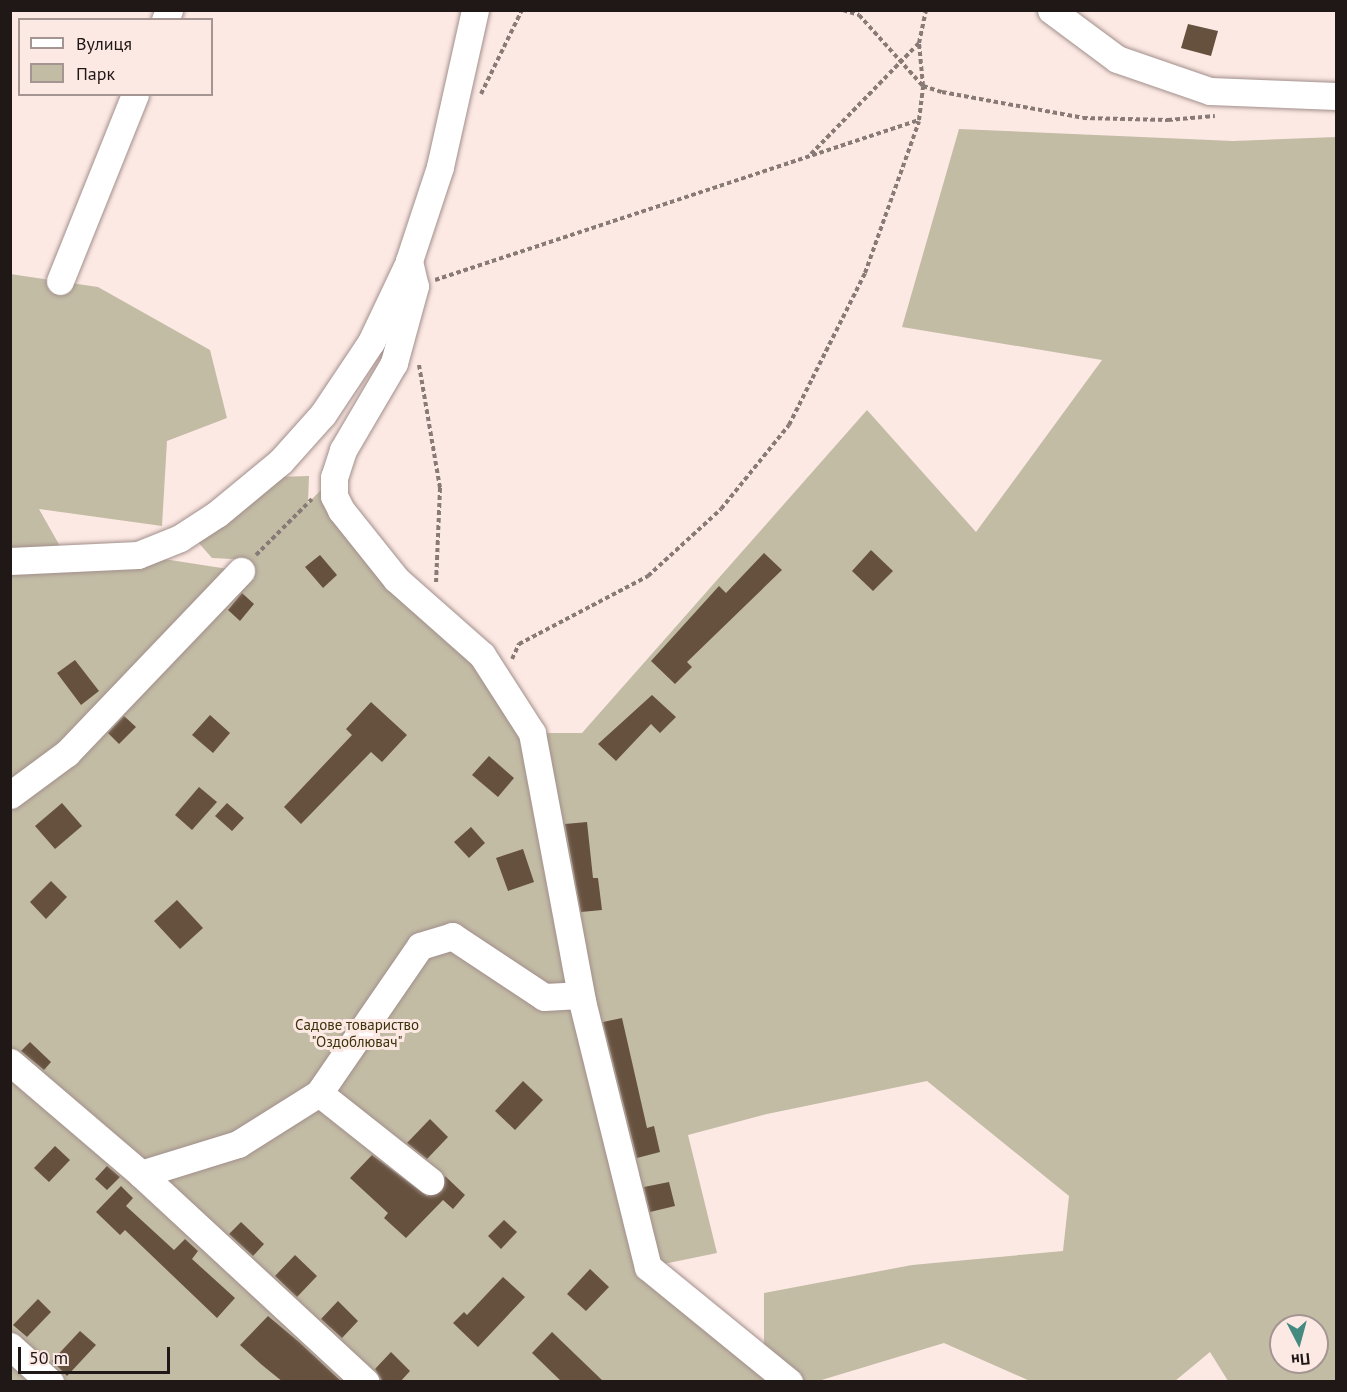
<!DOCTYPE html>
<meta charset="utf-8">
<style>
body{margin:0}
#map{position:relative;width:1347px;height:1392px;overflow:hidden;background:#fde9e4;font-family:"PT Sans",sans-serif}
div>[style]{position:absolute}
.green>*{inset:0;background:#c3bca5}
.building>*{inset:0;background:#66513e}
.path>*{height:4px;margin-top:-2px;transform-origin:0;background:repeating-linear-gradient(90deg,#877a77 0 4.5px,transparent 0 7.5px)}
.roads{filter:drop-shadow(0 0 2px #a18f8b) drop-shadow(0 0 2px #a18f8b)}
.minor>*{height:27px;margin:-13.5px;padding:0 13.5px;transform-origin:13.5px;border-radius:13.5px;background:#fff}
span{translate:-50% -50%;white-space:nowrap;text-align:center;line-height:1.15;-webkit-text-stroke:6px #fde9e4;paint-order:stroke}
.park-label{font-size:15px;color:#3c320b}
.frame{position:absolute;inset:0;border:12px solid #1f1817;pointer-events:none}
.legend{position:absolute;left:18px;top:18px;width:195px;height:78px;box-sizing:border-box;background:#fde9e4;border:2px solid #a49592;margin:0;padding:8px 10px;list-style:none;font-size:18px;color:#1f1817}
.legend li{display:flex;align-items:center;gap:12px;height:30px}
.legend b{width:30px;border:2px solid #a49592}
.north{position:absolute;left:1269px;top:1314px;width:60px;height:60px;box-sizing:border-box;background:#fde9e4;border:2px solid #a49592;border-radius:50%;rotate:174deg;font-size:16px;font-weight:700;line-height:24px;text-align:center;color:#1f1817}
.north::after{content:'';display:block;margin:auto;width:21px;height:27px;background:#458a81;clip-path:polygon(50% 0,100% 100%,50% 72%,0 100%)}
.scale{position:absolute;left:18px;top:1347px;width:152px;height:27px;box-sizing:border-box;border:3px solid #1f1817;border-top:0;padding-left:8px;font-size:18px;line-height:21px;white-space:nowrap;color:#1f1817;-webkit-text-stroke:4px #fde9e4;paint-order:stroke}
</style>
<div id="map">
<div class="green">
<div style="clip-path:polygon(evenodd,959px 129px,1233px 141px,1336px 137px,1336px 1381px,1228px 1381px,1210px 1352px,1175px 1381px,1030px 1381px,944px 1343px,815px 1382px,11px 1381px,10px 561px,138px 555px,241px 571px,251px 560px,212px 558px,197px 541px,275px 477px,309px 476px,308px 503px,334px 477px,334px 496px,482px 655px,532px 733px,582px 733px,867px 410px,976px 532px,1102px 360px,902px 327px,959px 129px,927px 1081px,1069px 1196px,1063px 1251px,912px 1265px,764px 1293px,764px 1360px,649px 1267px,717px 1253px,688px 1135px,767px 1114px,927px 1081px,959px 129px,1281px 1326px,1317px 1326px,1317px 1362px,1281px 1362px,1281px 1326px)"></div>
<div style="clip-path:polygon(10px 274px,98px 287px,210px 350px,227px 418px,167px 441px,162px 526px,39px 509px,61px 548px,11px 551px)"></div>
</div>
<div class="building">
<div style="clip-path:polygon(1188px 24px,1218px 31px,1211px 56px,1181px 48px)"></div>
<div style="clip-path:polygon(871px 550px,893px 571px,873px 591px,852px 571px)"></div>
<div style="clip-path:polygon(764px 553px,782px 570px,687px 662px,692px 667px,675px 684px,651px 661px,719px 586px,726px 593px)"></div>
<div style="clip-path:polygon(320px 555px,337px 575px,323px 588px,305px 567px)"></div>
<div style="clip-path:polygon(242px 593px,254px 604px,240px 621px,228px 610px)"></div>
<div style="clip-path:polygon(75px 660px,99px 691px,81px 705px,57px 673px)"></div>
<div style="clip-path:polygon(652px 695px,676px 717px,660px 733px,651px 724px,616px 761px,598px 744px)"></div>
<div style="clip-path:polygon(371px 702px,407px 735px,382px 762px,371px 752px,301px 824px,284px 807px,352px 735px,346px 729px)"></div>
<div style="clip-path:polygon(210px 715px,230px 733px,213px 753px,192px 735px)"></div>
<div style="clip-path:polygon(124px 716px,136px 727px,119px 744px,108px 733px)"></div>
<div style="clip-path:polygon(489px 756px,514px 778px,498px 797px,472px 775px)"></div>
<div style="clip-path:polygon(199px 787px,217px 802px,192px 830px,175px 815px)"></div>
<div style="clip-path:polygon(62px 803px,82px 826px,55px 849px,35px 826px)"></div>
<div style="clip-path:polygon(227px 803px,244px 818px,232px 831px,215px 816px)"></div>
<div style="clip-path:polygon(587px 822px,593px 878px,598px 878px,602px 910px,581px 912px,565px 824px)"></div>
<div style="clip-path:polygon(471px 827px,485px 843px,469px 858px,454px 842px)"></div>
<div style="clip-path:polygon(523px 849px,534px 882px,508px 891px,496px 858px)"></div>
<div style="clip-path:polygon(51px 881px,67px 897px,46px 919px,30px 902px)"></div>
<div style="clip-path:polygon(177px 900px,203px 928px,180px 949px,154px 921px)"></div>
<div style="clip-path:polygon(622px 1018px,647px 1128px,654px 1126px,660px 1152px,637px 1158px,603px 1022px)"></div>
<div style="clip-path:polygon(30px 1042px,51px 1062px,44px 1070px,21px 1051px)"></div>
<div style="clip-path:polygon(523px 1081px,543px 1100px,515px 1130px,495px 1111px)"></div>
<div style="clip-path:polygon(430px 1119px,448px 1137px,427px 1159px,407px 1143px)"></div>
<div style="clip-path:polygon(55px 1146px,70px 1160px,49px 1182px,34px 1168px)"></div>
<div style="clip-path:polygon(372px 1155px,427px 1196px,442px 1191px,445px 1176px,465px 1195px,453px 1209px,443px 1200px,406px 1238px,384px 1218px,388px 1213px,350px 1178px)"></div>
<div style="clip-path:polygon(107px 1166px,120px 1177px,107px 1190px,95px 1179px)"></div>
<div style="clip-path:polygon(669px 1182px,675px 1206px,650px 1212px,644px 1187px)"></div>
<div style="clip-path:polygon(121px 1186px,133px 1198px,126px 1206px,174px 1250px,185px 1239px,198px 1251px,192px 1259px,235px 1298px,217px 1318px,125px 1230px,120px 1235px,96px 1212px)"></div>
<div style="clip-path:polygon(504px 1220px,517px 1232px,501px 1249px,488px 1236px)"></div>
<div style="clip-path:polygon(241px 1222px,264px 1244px,253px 1256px,229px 1234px)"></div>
<div style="clip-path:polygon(295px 1255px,317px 1276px,297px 1297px,275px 1276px)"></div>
<div style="clip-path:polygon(590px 1269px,609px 1287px,586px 1311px,567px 1294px)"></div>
<div style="clip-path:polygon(503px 1277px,525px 1297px,478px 1347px,453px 1323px,464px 1312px,467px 1315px)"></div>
<div style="clip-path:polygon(38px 1299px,51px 1312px,27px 1337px,13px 1325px)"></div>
<div style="clip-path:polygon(338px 1301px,358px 1321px,342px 1338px,321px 1319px)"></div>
<div style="clip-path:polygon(268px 1316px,299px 1342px,342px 1382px,283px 1382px,262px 1365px,240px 1345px)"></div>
<div style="clip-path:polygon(80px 1331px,96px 1345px,67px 1376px,52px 1361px)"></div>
<div style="clip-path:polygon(552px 1332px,604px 1382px,562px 1382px,532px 1353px)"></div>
<div style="clip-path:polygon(391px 1352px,410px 1371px,400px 1382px,383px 1382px,375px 1369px)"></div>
</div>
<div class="path">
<div style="left:843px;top:10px;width:17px;rotate:17deg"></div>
<div style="left:859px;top:15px;width:96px;rotate:48deg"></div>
<div style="left:923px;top:86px;width:20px;rotate:18deg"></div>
<div style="left:942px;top:92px;width:143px;rotate:10.4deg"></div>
<div style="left:1083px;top:118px;width:85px;rotate:1.3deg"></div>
<div style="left:1168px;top:120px;width:47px;rotate:-4.9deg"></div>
<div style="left:481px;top:94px;width:93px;rotate:-64deg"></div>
<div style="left:811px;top:154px;width:155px;rotate:-45.8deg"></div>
<div style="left:435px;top:280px;width:510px;rotate:-18.29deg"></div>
<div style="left:919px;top:120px;width:34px;rotate:-83deg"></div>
<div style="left:923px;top:86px;width:43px;rotate:-95.3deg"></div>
<div style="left:919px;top:43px;width:34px;rotate:-78deg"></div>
<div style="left:419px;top:365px;width:125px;rotate:80.3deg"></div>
<div style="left:440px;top:488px;width:96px;rotate:92.4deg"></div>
<div style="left:256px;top:555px;width:79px;rotate:-45deg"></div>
<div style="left:512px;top:659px;width:17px;rotate:-65deg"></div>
<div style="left:519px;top:644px;width:146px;rotate:-27.8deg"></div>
<div style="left:648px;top:576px;width:99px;rotate:-42.5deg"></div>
<div style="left:721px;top:509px;width:108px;rotate:-51deg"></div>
<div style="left:789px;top:425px;width:170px;rotate:-63.4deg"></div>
<div style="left:865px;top:273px;width:161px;rotate:-70.4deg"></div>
</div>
<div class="roads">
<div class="minor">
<div style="left:475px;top:10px;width:161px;rotate:102.6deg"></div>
<div style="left:440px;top:167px;width:99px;rotate:108.3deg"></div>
<div style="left:409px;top:261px;width:26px;rotate:77deg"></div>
<div style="left:415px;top:286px;width:80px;rotate:105.3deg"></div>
<div style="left:394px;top:363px;width:101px;rotate:120.4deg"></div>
<div style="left:343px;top:450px;width:28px;rotate:108deg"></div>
<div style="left:334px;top:477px;width:19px;rotate:90deg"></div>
<div style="left:334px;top:496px;width:16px;rotate:63deg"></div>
<div style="left:341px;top:510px;width:88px;rotate:51.4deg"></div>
<div style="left:396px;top:579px;width:115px;rotate:41.5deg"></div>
<div style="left:482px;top:655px;width:93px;rotate:57.3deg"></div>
<div style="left:532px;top:733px;width:273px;rotate:79.4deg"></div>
<div style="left:582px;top:1001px;width:274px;rotate:76.1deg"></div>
<div style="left:648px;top:1267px;width:182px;rotate:39.2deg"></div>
<div style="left:1051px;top:10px;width:82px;rotate:36.6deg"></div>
<div style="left:1117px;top:59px;width:98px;rotate:19deg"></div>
<div style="left:1210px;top:91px;width:126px;rotate:2.3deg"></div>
<div style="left:165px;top:20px;width:11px;rotate:-68deg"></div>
<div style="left:60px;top:281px;width:201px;rotate:-68.1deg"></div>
<div style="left:10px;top:561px;width:128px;rotate:-2.7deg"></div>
<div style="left:138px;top:555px;width:45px;rotate:-22deg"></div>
<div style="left:180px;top:538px;width:44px;rotate:-33deg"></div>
<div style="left:217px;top:514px;width:83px;rotate:-39.6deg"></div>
<div style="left:281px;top:461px;width:63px;rotate:-48.2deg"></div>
<div style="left:323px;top:414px;width:87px;rotate:-56.3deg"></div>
<div style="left:371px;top:342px;width:86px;rotate:-64.6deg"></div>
<div style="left:10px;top:795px;width:71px;rotate:-36.4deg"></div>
<div style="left:67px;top:753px;width:252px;rotate:-46.3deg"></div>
<div style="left:10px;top:1062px;width:172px;rotate:40.5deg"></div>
<div style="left:141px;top:1174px;width:306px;rotate:42.8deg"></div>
<div style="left:319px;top:1093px;width:142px;rotate:38.4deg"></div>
<div style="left:141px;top:1174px;width:102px;rotate:-17.2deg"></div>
<div style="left:238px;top:1144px;width:96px;rotate:-32.2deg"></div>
<div style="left:319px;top:1093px;width:178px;rotate:-55.5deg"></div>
<div style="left:420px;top:946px;width:34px;rotate:-17deg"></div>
<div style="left:452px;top:936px;width:110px;rotate:33.5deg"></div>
<div style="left:544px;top:997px;width:36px;rotate:-3deg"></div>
<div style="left:10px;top:1346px;width:54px;rotate:42deg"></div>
</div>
</div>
<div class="park-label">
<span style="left:357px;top:1033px">Садове товариство<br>"Оздоблювач"</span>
</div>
<div class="frame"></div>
<ul class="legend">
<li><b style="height:8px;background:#fff"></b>Вулиця</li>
<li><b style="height:16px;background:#c3bca5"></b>Парк</li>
</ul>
<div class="north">Пн</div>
<div class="scale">50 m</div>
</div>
